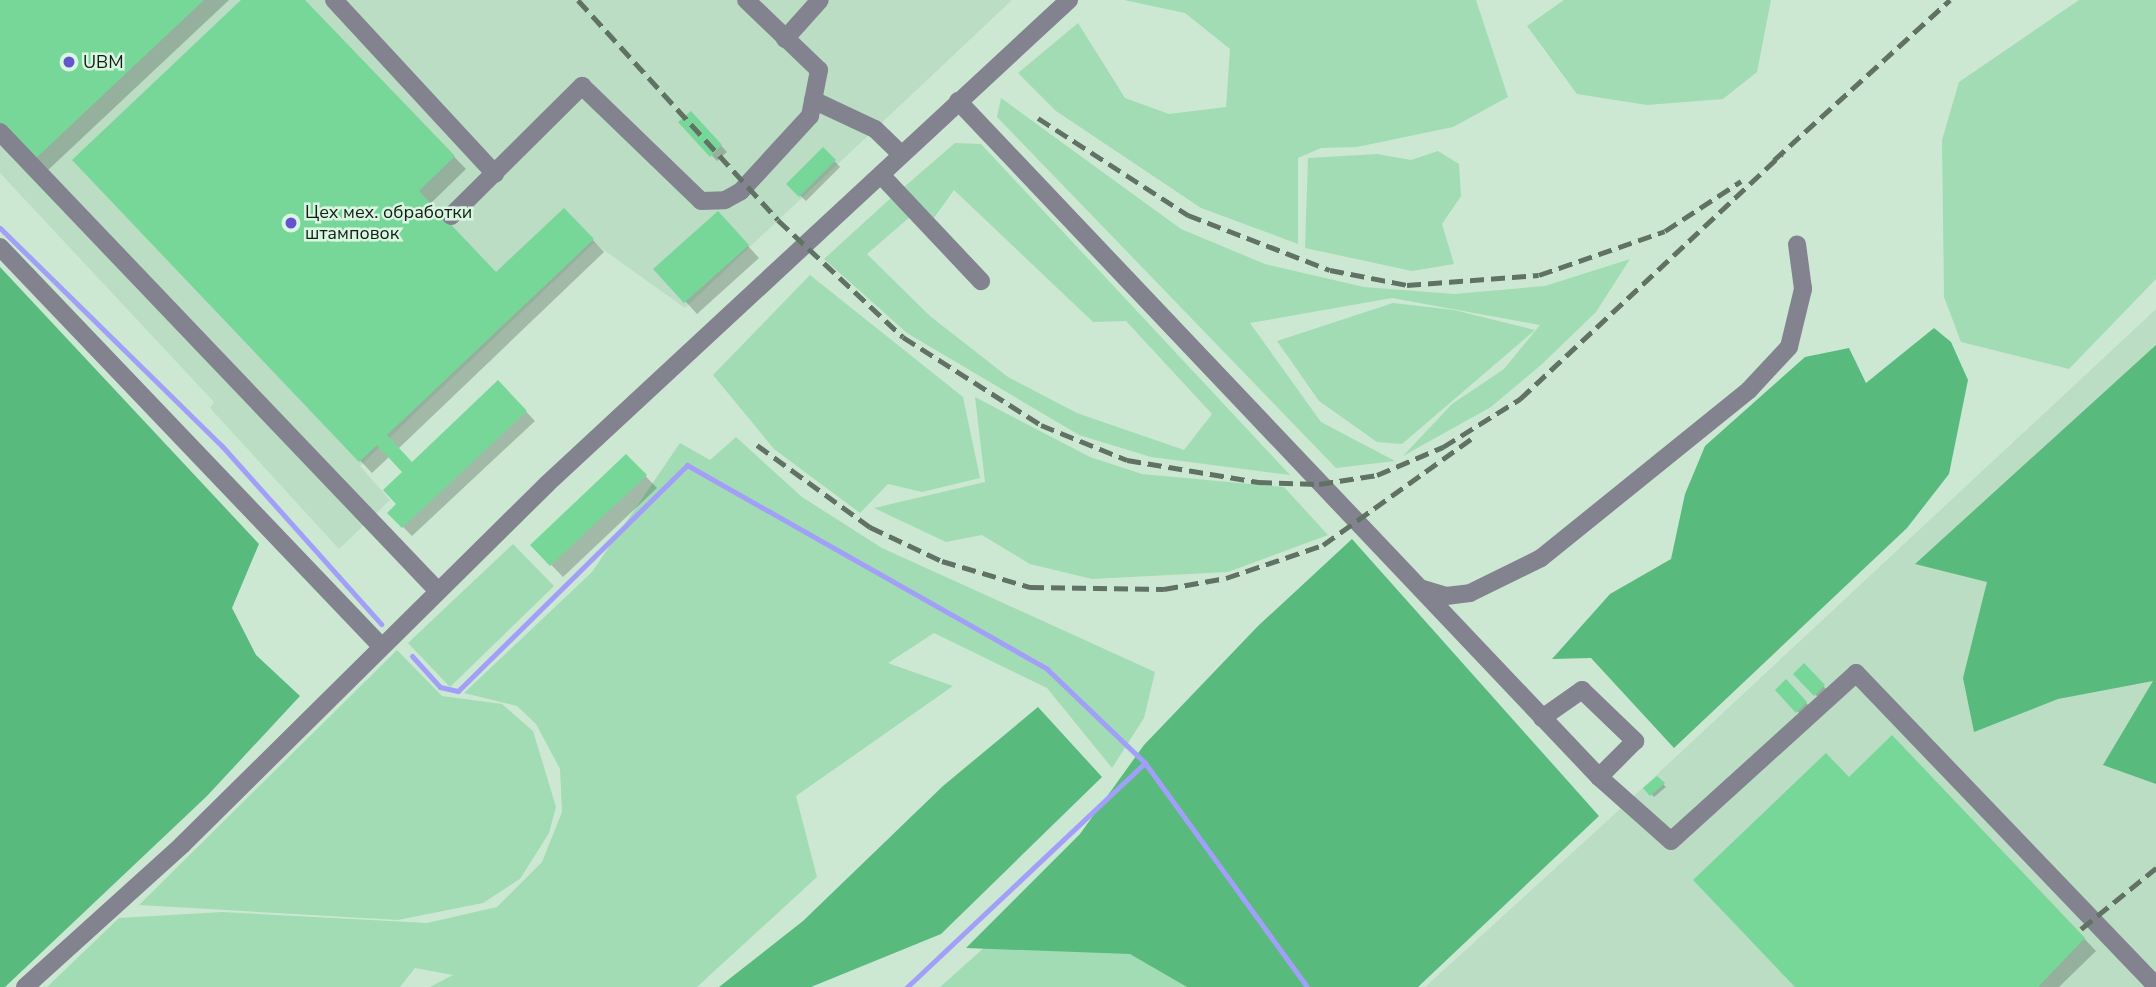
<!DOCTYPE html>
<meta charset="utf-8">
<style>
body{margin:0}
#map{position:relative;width:2156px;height:987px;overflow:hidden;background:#cce8d3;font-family:"Nunito Sans",sans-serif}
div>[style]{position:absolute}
.built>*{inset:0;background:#bbddc4}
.green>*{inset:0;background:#a2dcb4}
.forest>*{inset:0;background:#59ba7d}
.shadow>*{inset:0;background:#0003}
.stream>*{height:5px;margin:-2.5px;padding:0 2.5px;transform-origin:2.5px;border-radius:2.5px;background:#a19ff8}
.building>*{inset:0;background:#76d798}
.minor>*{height:18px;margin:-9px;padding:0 9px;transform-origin:9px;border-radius:9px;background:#838390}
.rail>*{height:5px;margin-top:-2.5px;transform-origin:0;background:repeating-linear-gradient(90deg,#617265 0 14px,transparent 0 21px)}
.dots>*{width:19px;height:19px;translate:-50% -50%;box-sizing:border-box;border:4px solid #d9f6e1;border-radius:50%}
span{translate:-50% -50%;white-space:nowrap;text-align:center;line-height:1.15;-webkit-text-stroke:5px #d9f6e1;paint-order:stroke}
.poi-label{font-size:18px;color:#131d16}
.left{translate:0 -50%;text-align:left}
</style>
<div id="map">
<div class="built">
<div style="clip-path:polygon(0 0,1012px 0,685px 308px,594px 243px,360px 466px,390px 500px,339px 549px,210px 408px,214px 402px,0 173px)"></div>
<div style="clip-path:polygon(2156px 309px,2156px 987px,1425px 987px,1607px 821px)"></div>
</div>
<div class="green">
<div style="clip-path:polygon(1124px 0,1476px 0,1508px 97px,1453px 127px,1357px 147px,1321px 148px,1298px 158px,1298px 244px,1201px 208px,1056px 111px,1018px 73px,1078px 23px,1125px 98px,1169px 114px,1226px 107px,1230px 49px,1185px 13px)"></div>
<div style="clip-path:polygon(1564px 0,1771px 0,1757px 72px,1723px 99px,1647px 105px,1577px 94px,1527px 26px)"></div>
<div style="clip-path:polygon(2079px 0,2156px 0,2156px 279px,2069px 369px,1961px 342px,1944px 297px,1942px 140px,1959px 82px)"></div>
<div style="clip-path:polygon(1001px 98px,1181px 229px,1265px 264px,1364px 287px,1454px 294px,1545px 286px,1630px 259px,1596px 312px,1541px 365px,1491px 407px,1403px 456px,1452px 404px,1504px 369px,1540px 325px,1392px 298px,1250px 323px,1321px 422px,1395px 461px,1336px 468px,997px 117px)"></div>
<div style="clip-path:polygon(955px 143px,981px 144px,1290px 475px,1151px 457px,1079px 435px,907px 333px,824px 259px,893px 196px,910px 217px,867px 254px,930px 316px,1008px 377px,1077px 413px,1184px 450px,1212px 414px,1126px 321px,1093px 322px,954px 190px,934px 218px,904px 187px)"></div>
<div style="clip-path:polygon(1438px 151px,1459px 164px,1461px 196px,1442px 224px,1454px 264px,1412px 271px,1305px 248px,1308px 158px,1377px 154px,1411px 160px)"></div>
<div style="clip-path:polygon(810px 275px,963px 397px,980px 478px,922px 492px,888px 484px,860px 513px,774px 449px,713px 375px)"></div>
<div style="clip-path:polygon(1393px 303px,1454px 310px,1535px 330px,1402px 444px,1377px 442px,1319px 401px,1277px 341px)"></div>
<div style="clip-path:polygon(975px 397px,1090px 457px,1142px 474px,1284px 487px,1328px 535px,1228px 572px,1092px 579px,1030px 564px,982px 535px,946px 542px,874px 508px,985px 482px)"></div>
<div style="clip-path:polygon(736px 437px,802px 497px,882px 548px,1155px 672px,1144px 718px,1112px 768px,1047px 688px,934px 633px,888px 663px,953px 686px,796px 796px,817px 877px,697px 987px,430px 987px,453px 975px,415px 968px,400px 987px,47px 987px,119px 918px,222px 912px,427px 923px,497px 907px,542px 862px,562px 812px,560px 769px,536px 724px,517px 706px,464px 693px,592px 572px,680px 443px,710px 460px)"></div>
<div style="clip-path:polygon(513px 544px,554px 586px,450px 687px,408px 643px)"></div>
<div style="clip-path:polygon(397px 650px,442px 696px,502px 704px,533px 731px,556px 807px,549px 833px,520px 879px,483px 903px,398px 920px,139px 905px)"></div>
<div style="clip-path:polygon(1013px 922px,1153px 934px,1236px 987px,940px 987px)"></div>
</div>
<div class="forest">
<div style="clip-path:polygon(0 267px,259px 544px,232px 608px,256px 655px,300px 696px,207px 796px,5px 987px,0 987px)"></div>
<div style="clip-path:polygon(1934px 328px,1951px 342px,1968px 380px,1949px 474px,1907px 528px,1674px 748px,1591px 658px,1552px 659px,1610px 594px,1671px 559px,1685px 494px,1705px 446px,1805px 357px,1849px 348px,1866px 383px)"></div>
<div style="clip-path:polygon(2156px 345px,2156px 784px,2103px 765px,2153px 681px,2058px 699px,1974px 732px,1963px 678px,1987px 582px,1915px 564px)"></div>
<div style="clip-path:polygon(1352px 539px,1599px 816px,1418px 987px,1187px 987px,1130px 954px,966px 948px,1080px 834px,1144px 745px,1258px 626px)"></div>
<div style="clip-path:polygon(1038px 707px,1102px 777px,941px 934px,811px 987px,719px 987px,803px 921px,943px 786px)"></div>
</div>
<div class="shadow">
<div style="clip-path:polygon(0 0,229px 0,47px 171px,0 121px)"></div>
<div style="clip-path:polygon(243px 0,303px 0,466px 169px,430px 204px,496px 274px,576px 222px,604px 252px,398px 449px,412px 464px,498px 382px,535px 421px,412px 536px,389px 513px,398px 504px,404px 472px,389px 457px,372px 473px,75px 160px)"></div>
<div style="clip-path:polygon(691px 113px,727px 152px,717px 161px,681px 122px)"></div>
<div style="clip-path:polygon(823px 149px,840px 167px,806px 201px,788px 184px)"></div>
<div style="clip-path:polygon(729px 225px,759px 258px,697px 314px,656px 269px)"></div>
<div style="clip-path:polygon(626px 456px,657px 488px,563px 577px,532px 545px)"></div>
<div style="clip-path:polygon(1804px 666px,1829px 692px,1821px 700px,1795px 674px)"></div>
<div style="clip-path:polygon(1786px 682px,1812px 709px,1803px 717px,1777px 690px)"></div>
<div style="clip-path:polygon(1904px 749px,2096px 951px,2059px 987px,1797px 987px,1849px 779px)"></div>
<div style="clip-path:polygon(1657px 778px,1666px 787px,1654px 797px,1646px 788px)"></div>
</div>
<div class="stream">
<div style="left:0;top:228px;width:311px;rotate:44.5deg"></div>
<div style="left:222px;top:446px;width:239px;rotate:48.2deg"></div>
<div style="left:412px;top:656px;width:42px;rotate:47.9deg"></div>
<div style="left:440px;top:687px;width:18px;rotate:13deg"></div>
<div style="left:458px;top:691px;width:322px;rotate:-44.6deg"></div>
<div style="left:687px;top:465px;width:414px;rotate:29.5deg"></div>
<div style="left:1047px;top:669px;width:136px;rotate:43.8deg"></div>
<div style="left:1145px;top:763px;width:276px;rotate:54.1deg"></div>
<div style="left:907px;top:987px;width:327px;rotate:-43.3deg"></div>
</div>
<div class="building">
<div style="clip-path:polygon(0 0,204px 0,34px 160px,0 124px)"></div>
<div style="clip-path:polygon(241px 0,305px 0,455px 156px,419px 191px,496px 272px,564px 208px,594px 239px,387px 435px,412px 462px,498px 380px,527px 411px,402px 528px,387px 513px,396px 504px,383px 490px,402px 472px,377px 445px,359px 462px,72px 160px)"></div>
<div style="clip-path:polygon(691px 111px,722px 145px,710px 157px,678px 122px)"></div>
<div style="clip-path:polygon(823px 147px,836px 160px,799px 197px,786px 184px)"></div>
<div style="clip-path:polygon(718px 211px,749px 245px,684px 303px,653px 269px)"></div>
<div style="clip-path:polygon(626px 454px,647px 475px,550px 566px,530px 545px)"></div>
<div style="clip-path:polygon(1804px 663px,1825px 685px,1814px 696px,1793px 674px)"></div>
<div style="clip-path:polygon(1786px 679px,1807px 702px,1796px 713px,1775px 690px)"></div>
<div style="clip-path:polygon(1892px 735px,2085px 938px,2038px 987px,1795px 987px,1693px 880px,1826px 753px,1849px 777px)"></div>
<div style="clip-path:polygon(1657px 776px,1665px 783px,1650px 796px,1643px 788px)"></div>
</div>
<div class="minor">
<div style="left:334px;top:0;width:237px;rotate:47.2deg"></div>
<div style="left:785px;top:39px;width:52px;rotate:-48.1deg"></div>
<div style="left:813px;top:100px;width:68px;rotate:25.1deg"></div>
<div style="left:875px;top:129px;width:37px;rotate:44deg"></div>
<div style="left:958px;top:101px;width:932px;rotate:46.52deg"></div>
<div style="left:1599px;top:777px;width:96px;rotate:41.6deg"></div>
<div style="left:1671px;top:841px;width:250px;rotate:-42.2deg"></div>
<div style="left:1856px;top:673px;width:434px;rotate:46.2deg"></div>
<div style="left:0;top:132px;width:634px;rotate:46.34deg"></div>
<div style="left:881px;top:175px;width:146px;rotate:46.7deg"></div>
<div style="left:451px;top:216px;width:185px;rotate:-44.8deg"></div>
<div style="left:582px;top:86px;width:165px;rotate:44deg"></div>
<div style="left:701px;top:201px;width:24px;rotate:-2deg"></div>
<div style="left:725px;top:200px;width:18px;rotate:-29deg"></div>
<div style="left:741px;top:191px;width:102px;rotate:-47.4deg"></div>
<div style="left:810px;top:116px;width:47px;rotate:-78.9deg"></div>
<div style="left:819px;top:70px;width:101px;rotate:-136.2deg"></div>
<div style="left:0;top:247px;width:552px;rotate:46.32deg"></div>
<div style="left:1420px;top:588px;width:27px;rotate:17deg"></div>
<div style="left:1446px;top:596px;width:24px;rotate:-7deg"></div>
<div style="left:1470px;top:593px;width:79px;rotate:-26.2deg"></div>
<div style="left:1541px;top:558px;width:267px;rotate:-38.9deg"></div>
<div style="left:1749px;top:390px;width:59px;rotate:-47.1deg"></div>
<div style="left:1789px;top:347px;width:60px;rotate:-76.4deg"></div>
<div style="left:1803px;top:289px;width:45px;rotate:-97.6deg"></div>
<div style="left:1542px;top:718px;width:49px;rotate:-35deg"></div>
<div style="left:1582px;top:690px;width:74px;rotate:43.9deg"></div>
<div style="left:1635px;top:741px;width:51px;rotate:135deg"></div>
<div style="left:25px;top:987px;width:212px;rotate:-42.1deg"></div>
<div style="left:182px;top:845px;width:513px;rotate:-44.68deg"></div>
<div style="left:547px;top:484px;width:712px;rotate:-42.84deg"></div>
</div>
<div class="rail">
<div style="left:578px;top:0;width:297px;rotate:47.7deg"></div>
<div style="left:778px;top:220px;width:171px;rotate:43.1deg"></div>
<div style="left:903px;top:337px;width:164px;rotate:32.5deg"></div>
<div style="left:1041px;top:425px;width:93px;rotate:22.1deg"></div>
<div style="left:1127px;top:460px;width:133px;rotate:9.5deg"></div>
<div style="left:1258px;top:482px;width:61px;rotate:1.9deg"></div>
<div style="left:1319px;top:484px;width:59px;rotate:-8.8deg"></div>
<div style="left:1377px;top:475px;width:72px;rotate:-23deg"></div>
<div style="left:1443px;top:447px;width:91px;rotate:-31.9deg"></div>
<div style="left:1520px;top:399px;width:359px;rotate:-43.1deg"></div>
<div style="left:1038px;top:118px;width:179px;rotate:32.9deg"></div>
<div style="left:1188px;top:215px;width:152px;rotate:21.2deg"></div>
<div style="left:1330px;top:270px;width:78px;rotate:11deg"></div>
<div style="left:1407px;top:285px;width:132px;rotate:-4.3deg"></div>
<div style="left:1539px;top:275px;width:133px;rotate:-19.2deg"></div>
<div style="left:1665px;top:231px;width:91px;rotate:-33.3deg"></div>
<div style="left:1774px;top:160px;width:238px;rotate:-42.3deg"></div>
<div style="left:757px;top:445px;width:140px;rotate:36deg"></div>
<div style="left:870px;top:527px;width:80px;rotate:25.3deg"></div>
<div style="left:942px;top:561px;width:92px;rotate:16.5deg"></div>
<div style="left:1030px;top:587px;width:134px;rotate:0.9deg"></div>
<div style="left:1164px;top:589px;width:63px;rotate:-10.1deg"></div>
<div style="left:1226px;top:578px;width:102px;rotate:-18.8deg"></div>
<div style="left:1323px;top:545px;width:182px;rotate:-35.6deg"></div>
<div style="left:2081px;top:929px;width:97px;rotate:-39.1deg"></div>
</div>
<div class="dots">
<div style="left:69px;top:62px;background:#6455ce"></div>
<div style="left:291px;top:223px;background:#6455ce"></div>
</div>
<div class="poi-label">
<span class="left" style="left:83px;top:62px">UBM</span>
<span class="left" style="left:305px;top:223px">Цех мех. обработки<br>штамповок</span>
</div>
</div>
